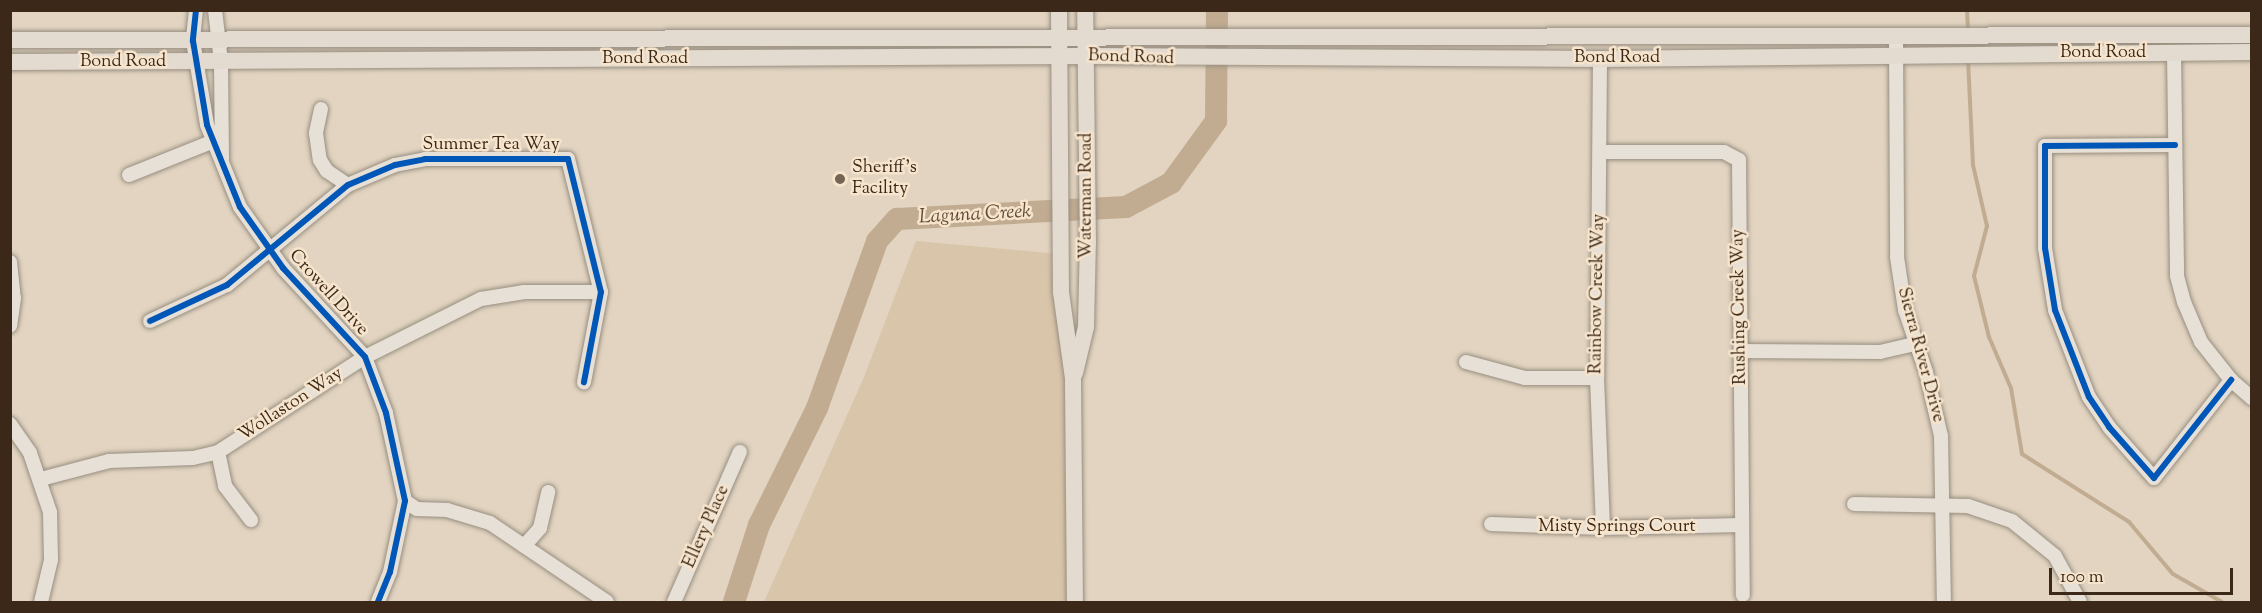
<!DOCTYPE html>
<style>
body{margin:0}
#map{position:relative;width:2262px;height:613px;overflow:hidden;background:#e2d4c0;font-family:"Sorts Mill Goudy",serif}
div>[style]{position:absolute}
.green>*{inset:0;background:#d9c5a9}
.stream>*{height:4px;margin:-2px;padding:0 2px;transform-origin:2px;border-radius:2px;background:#c1ac91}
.river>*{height:22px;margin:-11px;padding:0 11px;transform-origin:11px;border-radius:11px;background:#c1ac91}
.roads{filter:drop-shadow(0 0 2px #988e80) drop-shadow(0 0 2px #988e80)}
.minor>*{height:14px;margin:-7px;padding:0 7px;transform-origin:7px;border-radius:7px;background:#e7e0d6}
.major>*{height:16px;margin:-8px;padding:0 8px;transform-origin:8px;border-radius:8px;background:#e3dbcf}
.cycleway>*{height:6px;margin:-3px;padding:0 3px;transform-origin:3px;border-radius:3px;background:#0057b8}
.dots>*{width:16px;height:16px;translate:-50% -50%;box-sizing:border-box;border:3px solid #f6e4cc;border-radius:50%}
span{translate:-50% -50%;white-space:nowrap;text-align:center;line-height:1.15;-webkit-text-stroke:5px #f6e4cc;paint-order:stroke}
.street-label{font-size:18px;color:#3c2818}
.poi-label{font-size:18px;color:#3c2818}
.left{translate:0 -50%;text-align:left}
.water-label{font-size:20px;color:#604a36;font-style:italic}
.frame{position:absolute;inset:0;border:12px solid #3c2818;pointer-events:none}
.scale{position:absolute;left:2049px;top:568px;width:184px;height:27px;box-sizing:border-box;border:3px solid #3c2818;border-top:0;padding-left:8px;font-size:18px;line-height:21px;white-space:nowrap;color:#3c2818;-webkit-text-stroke:4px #f6e4cc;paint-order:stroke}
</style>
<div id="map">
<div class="green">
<div style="clip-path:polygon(916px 241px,1059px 254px,1080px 602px,764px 602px,864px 377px)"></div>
</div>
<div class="stream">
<div style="left:1967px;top:10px;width:21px;rotate:87deg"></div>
<div style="left:1968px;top:59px;width:106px;rotate:87.3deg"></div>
<div style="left:1973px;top:165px;width:63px;rotate:77.1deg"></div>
<div style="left:1987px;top:226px;width:52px;rotate:104.6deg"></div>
<div style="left:1974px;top:276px;width:63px;rotate:76.2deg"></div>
<div style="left:1989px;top:337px;width:56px;rotate:66.7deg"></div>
<div style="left:2011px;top:388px;width:67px;rotate:80.5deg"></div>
<div style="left:2022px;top:454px;width:127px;rotate:32.4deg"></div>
<div style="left:2129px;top:522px;width:68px;rotate:49.8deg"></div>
<div style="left:2173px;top:574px;width:56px;rotate:29.7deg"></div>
</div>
<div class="river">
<div style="left:734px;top:602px;width:81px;rotate:-72deg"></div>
<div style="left:759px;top:525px;width:131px;rotate:-63.6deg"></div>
<div style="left:817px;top:408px;width:177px;rotate:-70.2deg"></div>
<div style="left:877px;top:241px;width:30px;rotate:-48deg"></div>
<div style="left:897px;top:219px;width:229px;rotate:-3deg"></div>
<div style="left:1126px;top:207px;width:51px;rotate:-28.1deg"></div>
<div style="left:1171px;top:183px;width:77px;rotate:-54deg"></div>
<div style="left:1216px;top:121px;width:111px;rotate:-89.5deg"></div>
</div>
<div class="roads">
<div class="minor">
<div style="left:196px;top:10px;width:31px;rotate:96deg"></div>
<div style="left:193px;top:41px;width:85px;rotate:80.5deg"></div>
<div style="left:207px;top:125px;width:88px;rotate:68.1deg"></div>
<div style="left:240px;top:207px;width:75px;rotate:54.8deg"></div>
<div style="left:283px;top:268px;width:121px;rotate:47.3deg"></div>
<div style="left:365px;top:357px;width:60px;rotate:69.4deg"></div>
<div style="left:386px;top:413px;width:90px;rotate:77.8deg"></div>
<div style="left:405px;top:501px;width:73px;rotate:101.9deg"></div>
<div style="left:390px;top:572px;width:32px;rotate:112deg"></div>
<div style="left:215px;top:10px;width:52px;rotate:83.4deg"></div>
<div style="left:221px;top:62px;width:97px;rotate:89.4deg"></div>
<div style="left:1896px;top:36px;width:221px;rotate:89.7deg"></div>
<div style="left:1897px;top:257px;width:54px;rotate:81.4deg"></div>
<div style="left:1905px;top:310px;width:65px;rotate:71.3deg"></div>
<div style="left:1926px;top:372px;width:66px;rotate:76.8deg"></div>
<div style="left:1941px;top:436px;width:166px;rotate:89deg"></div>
<div style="left:2174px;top:53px;width:223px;rotate:89.2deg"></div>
<div style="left:2177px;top:276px;width:27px;rotate:75deg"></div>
<div style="left:2184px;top:302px;width:43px;rotate:67deg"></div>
<div style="left:2201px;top:342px;width:48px;rotate:51.7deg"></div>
<div style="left:2231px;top:380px;width:28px;rotate:41deg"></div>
<div style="left:1600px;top:59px;width:319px;rotate:90.5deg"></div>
<div style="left:1597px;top:378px;width:150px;rotate:87.7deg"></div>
<div style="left:321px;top:109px;width:25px;rotate:102deg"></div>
<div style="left:316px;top:133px;width:27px;rotate:82deg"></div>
<div style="left:320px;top:160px;width:13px;rotate:58deg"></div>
<div style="left:327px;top:171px;width:25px;rotate:34deg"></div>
<div style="left:2175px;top:145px;width:130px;rotate:179.6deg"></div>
<div style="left:2045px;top:146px;width:102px;rotate:90deg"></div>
<div style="left:2045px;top:248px;width:63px;rotate:80.8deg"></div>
<div style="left:2055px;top:310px;width:93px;rotate:68.7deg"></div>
<div style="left:2089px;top:397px;width:36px;rotate:56deg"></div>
<div style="left:2109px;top:427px;width:68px;rotate:48.6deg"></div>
<div style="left:2154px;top:478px;width:125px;rotate:-51.8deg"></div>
<div style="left:1600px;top:152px;width:124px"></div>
<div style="left:1724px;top:152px;width:17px;rotate:28deg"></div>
<div style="left:1739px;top:160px;width:435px;rotate:89.5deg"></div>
<div style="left:129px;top:175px;width:88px;rotate:-21.9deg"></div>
<div style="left:10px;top:262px;width:36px;rotate:84deg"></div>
<div style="left:14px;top:298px;width:28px;rotate:98deg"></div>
<div style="left:150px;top:321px;width:85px;rotate:-25.1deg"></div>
<div style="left:227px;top:285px;width:157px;rotate:-39.6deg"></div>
<div style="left:348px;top:185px;width:51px;rotate:-23.1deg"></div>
<div style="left:395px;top:165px;width:31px;rotate:-11deg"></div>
<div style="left:425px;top:159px;width:143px"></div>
<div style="left:568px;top:159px;width:137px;rotate:76.1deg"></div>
<div style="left:601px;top:292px;width:92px;rotate:100.7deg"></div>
<div style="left:1741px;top:351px;width:139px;rotate:0.4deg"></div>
<div style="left:1880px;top:352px;width:36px;rotate:-13deg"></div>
<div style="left:1466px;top:362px;width:61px;rotate:15.2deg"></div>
<div style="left:1525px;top:378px;width:72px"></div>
<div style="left:10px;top:424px;width:35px;rotate:55deg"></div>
<div style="left:30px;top:453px;width:62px;rotate:71.3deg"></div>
<div style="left:50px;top:512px;width:48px;rotate:88.8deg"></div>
<div style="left:51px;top:560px;width:43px;rotate:103.4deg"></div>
<div style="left:218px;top:452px;width:35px;rotate:78deg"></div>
<div style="left:225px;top:486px;width:43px;rotate:52.6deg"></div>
<div style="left:41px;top:479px;width:70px;rotate:-14.8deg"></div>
<div style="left:109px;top:461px;width:84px;rotate:-2deg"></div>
<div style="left:193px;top:458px;width:26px;rotate:-13deg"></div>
<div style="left:218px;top:452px;width:175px;rotate:-32.9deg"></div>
<div style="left:365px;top:357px;width:130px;rotate:-26.6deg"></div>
<div style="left:481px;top:299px;width:44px;rotate:-9.2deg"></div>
<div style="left:524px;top:292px;width:77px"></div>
<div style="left:405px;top:501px;width:14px;rotate:34deg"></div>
<div style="left:417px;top:509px;width:30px;rotate:2deg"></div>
<div style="left:447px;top:510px;width:45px;rotate:16.8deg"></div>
<div style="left:490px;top:523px;width:141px;rotate:34deg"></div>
<div style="left:1854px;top:504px;width:114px;rotate:1deg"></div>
<div style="left:1968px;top:506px;width:46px;rotate:18.8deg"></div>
<div style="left:2012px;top:521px;width:55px;rotate:39.1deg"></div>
<div style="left:2055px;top:556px;width:52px;rotate:61.5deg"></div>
<div style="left:1491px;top:524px;width:112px;rotate:2deg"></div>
<div style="left:1603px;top:528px;width:139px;rotate:-1.2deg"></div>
<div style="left:524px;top:546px;width:24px;rotate:-48deg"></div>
<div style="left:540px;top:528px;width:37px;rotate:-77deg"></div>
<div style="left:674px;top:602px;width:164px;rotate:-66.3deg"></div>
</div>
<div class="major">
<div style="left:1059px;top:10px;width:282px;rotate:89.6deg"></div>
<div style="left:1061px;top:292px;width:88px;rotate:82.1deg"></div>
<div style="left:1073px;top:379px;width:223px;rotate:89.5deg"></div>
<div style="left:10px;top:40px;width:2242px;rotate:-0.13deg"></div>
<div style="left:10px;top:62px;width:1075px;rotate:-0.32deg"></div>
<div style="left:1085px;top:56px;width:515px;rotate:0.33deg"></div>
<div style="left:1600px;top:59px;width:652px;rotate:-0.62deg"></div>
<div style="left:1075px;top:373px;width:47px;rotate:-76.6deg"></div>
<div style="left:1086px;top:327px;width:85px;rotate:-88.7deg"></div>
<div style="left:1088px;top:242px;width:232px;rotate:-90.7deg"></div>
</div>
</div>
<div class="cycleway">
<div style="left:196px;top:10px;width:31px;rotate:96deg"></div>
<div style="left:193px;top:41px;width:85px;rotate:80.5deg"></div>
<div style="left:207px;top:125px;width:88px;rotate:68.1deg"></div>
<div style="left:240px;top:207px;width:75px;rotate:54.8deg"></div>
<div style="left:283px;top:268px;width:121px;rotate:47.3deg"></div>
<div style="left:365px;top:357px;width:60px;rotate:69.4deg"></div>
<div style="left:386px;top:413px;width:90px;rotate:77.8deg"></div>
<div style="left:405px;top:501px;width:73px;rotate:101.9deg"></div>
<div style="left:390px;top:572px;width:32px;rotate:112deg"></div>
<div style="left:2175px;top:145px;width:130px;rotate:179.6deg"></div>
<div style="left:2045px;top:146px;width:102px;rotate:90deg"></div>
<div style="left:2045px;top:248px;width:63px;rotate:80.8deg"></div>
<div style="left:2055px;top:310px;width:93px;rotate:68.7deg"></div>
<div style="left:2089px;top:397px;width:36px;rotate:56deg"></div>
<div style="left:2109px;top:427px;width:68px;rotate:48.6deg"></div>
<div style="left:2154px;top:478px;width:125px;rotate:-51.8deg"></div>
<div style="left:150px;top:321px;width:85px;rotate:-25.1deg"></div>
<div style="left:227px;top:285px;width:157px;rotate:-39.6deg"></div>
<div style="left:348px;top:185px;width:51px;rotate:-23.1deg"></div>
<div style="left:395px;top:165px;width:31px;rotate:-11deg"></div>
<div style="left:425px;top:159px;width:143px"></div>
<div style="left:568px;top:159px;width:137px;rotate:76.1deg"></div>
<div style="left:601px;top:292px;width:92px;rotate:100.7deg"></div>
</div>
<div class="dots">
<div style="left:840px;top:179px;background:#766453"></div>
</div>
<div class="street-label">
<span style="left:2103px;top:53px">Bond Road</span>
<span style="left:1131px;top:58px;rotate:2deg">Bond Road</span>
<span style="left:1617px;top:58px">Bond Road</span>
<span style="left:645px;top:59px">Bond Road</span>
<span style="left:123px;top:62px">Bond Road</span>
<span style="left:491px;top:145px">Summer Tea Way</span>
<span style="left:1087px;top:196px;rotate:-90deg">Waterman Road</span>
<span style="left:328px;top:293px;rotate:48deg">Crowell Drive</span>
<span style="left:1598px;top:294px;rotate:-89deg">Rainbow Creek Way</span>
<span style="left:1740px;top:307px;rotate:-91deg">Rushing Creek Way</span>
<span style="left:1920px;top:355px;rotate:75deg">Sierra River Drive</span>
<span style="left:291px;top:405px;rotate:-33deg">Wollaston Way</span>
<span style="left:707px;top:527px;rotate:-66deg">Ellery Place</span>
<span style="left:1617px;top:527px">Misty Springs Court</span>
</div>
<div class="poi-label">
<span class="left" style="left:852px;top:179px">Sheriff's<br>Facility</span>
</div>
<div class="water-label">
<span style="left:975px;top:215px;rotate:-3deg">Laguna Creek</span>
</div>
<div class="frame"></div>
<div class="scale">100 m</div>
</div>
